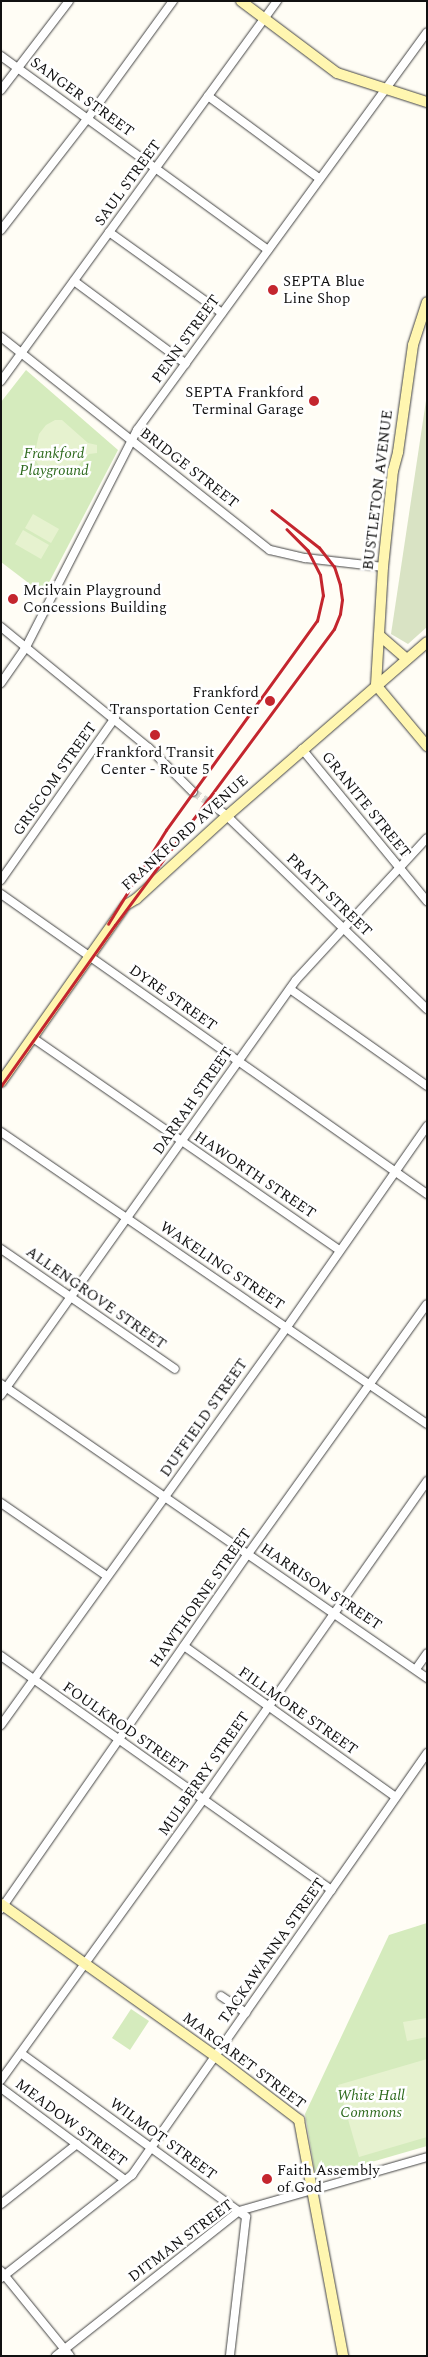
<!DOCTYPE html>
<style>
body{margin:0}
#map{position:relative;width:428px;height:2357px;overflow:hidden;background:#fffdf5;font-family:Spectral,serif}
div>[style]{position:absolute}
.green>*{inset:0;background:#d5ebbd}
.cemetery>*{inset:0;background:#d9e3c4}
.pitch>*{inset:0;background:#e6f2cf}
.street-tunnel>*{height:8px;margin-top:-4px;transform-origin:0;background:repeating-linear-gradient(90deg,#dbdad3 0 8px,transparent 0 12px)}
.roads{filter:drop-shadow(0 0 1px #444) drop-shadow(0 0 1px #444)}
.street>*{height:8px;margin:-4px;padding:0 4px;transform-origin:4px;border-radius:4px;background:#fff}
.secondary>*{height:10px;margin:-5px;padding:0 5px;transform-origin:5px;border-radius:5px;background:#fff6b0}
.rail>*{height:2.5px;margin:-1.25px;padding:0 1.25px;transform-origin:1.25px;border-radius:1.25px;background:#c4262e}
.dots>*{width:14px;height:14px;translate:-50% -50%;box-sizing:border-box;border:2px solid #fff;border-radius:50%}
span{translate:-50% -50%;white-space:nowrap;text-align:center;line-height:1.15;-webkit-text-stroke:5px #fff;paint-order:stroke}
.street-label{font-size:15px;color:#111}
.poi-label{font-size:15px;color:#111}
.left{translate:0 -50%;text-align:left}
.right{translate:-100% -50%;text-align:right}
.park-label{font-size:15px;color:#2f6b1f;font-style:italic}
.frame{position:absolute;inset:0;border:2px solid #111;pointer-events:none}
</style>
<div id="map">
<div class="green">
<div style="clip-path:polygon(26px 370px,118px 450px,43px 594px,1px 562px,1px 402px)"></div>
<div style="clip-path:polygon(427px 1923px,427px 2146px,316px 2178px,305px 2114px,389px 1935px)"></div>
<div style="clip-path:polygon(131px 2009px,149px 2021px,130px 2050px,112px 2038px)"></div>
</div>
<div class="cemetery">
<div style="clip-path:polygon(427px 394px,427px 627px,408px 644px,391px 634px)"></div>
</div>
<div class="pitch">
<div style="clip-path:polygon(55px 420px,62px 420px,88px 443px,97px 445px,97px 453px,89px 454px,64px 480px,57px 480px,43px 472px,36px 461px,35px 452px,39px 434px,46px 425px)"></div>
<div style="clip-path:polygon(33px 514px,59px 529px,51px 543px,25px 528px)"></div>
<div style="clip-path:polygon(23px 530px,49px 545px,41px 559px,15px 544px)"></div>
<div style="clip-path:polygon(427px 2018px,427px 2037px,407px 2041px,403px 2022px)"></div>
<div style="clip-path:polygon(427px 2059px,427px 2137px,359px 2157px,338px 2085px)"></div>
</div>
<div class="street-tunnel">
<div style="left:193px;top:792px;width:20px;rotate:33deg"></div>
</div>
<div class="roads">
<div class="street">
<div style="left:1px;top:56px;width:330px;rotate:36deg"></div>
<div style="left:1px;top:90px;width:112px;rotate:-52.6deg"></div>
<div style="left:208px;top:96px;width:139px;rotate:36.5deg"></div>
<div style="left:1px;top:230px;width:142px;rotate:-52.2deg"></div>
<div style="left:88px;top:118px;width:145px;rotate:-54deg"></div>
<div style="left:109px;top:232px;width:139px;rotate:35.6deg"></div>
<div style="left:74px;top:281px;width:139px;rotate:36.5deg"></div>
<div style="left:1px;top:337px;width:343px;rotate:38.4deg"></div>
<div style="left:270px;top:550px;width:36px;rotate:13deg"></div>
<div style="left:305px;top:558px;width:79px;rotate:6.6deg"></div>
<div style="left:1px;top:381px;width:470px;rotate:-54deg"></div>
<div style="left:1px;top:627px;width:191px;rotate:39.3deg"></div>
<div style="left:149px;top:748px;width:62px;rotate:45deg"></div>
<div style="left:1px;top:683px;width:44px;rotate:-55.2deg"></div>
<div style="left:26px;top:647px;width:244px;rotate:-62.9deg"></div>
<div style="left:137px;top:430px;width:492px;rotate:-53.9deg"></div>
<div style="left:302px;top:749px;width:197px;rotate:50.6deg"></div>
<div style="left:210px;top:803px;width:21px;rotate:37deg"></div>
<div style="left:227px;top:816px;width:278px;rotate:44deg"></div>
<div style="left:1px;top:880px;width:198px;rotate:-54.9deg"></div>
<div style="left:1px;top:894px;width:521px;rotate:35.15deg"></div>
<div style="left:290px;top:989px;width:168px;rotate:35.3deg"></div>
<div style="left:33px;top:1038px;width:372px;rotate:34.7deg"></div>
<div style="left:1px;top:1132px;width:516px;rotate:34.43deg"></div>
<div style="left:1px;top:1249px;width:211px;rotate:34.6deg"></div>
<div style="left:1px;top:1384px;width:518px;rotate:34.61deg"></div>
<div style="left:1px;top:1395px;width:509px;rotate:-54.59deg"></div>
<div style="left:296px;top:980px;width:193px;rotate:-47.3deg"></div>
<div style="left:1px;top:1503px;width:129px;rotate:34.6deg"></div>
<div style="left:184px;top:1646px;width:260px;rotate:35.5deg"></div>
<div style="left:1px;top:1656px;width:405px;rotate:35.3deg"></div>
<div style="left:416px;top:1669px;width:19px;rotate:-55deg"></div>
<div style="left:1px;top:1725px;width:490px;rotate:-54.3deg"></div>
<div style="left:287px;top:1327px;width:245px;rotate:-55.1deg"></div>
<div style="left:1px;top:1909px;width:432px;rotate:-55.2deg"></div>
<div style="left:248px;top:1554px;width:307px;rotate:-54.4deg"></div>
<div style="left:221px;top:1996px;width:30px;rotate:34deg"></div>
<div style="left:22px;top:2054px;width:277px;rotate:36deg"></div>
<div style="left:246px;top:2217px;width:140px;rotate:96.6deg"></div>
<div style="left:1px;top:2080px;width:345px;rotate:-54.2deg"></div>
<div style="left:203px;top:1800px;width:390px;rotate:-54.9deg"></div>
<div style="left:1px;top:2088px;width:154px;rotate:36.6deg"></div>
<div style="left:1px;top:2204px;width:97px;rotate:-38.3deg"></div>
<div style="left:1px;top:2271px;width:109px;rotate:50.9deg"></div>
<div style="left:1px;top:2278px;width:167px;rotate:-38.2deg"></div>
<div style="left:132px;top:2175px;width:515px;rotate:-55.04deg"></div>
<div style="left:56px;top:2356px;width:233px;rotate:-38.4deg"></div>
<div style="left:239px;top:2211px;width:196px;rotate:-16deg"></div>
</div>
<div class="secondary">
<div style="left:241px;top:1px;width:120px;rotate:36.9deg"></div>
<div style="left:337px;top:73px;width:95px;rotate:17.9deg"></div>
<div style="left:379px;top:635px;width:37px;rotate:41deg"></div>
<div style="left:376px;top:685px;width:118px;rotate:-86.6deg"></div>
<div style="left:383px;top:567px;width:97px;rotate:-84.1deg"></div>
<div style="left:393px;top:471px;width:20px;rotate:-75deg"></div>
<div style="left:398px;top:452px;width:108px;rotate:-82deg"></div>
<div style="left:413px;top:345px;width:45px;rotate:-72deg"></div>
<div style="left:376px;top:685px;width:80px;rotate:50.1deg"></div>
<div style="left:1px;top:1082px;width:217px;rotate:-54.8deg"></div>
<div style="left:126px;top:905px;width:12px;rotate:-31deg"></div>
<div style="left:136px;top:899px;width:123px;rotate:-42.4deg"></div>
<div style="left:227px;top:816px;width:265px;rotate:-41deg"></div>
<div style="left:1px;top:1904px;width:262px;rotate:35.4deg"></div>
<div style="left:215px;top:2056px;width:106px;rotate:37.3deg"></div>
<div style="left:299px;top:2120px;width:240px;rotate:79.4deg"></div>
</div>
</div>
<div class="rail">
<div style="left:108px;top:924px;width:110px;rotate:-58.3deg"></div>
<div style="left:166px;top:830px;width:258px;rotate:-54.2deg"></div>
<div style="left:317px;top:621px;width:26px;rotate:-77deg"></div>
<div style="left:323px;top:596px;width:21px;rotate:-98deg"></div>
<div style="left:320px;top:575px;width:27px;rotate:-117deg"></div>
<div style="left:308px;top:551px;width:30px;rotate:-135deg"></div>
<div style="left:1px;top:1086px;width:197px;rotate:-54.7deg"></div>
<div style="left:115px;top:925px;width:368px;rotate:-53.5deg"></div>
<div style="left:334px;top:629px;width:16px;rotate:-68deg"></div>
<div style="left:340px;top:614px;width:14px;rotate:-82deg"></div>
<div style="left:342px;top:600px;width:15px;rotate:-98deg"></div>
<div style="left:340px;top:585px;width:19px;rotate:-108deg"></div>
<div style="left:334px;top:567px;width:24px;rotate:-128deg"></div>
<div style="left:319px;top:548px;width:60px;rotate:-141.8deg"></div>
</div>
<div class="dots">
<div style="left:273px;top:290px;background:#c4262e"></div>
<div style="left:314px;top:401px;background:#c4262e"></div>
<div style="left:13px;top:599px;background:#c4262e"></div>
<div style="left:270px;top:701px;background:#c4262e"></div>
<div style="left:155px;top:735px;background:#c4262e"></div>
<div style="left:267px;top:2179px;background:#c4262e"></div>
</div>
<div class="street-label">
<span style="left:82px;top:97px;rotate:36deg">SANGER STREET</span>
<span style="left:128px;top:183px;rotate:-54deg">SAUL STREET</span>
<span style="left:186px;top:339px;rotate:-54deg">PENN STREET</span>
<span style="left:189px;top:468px;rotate:38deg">BRIDGE STREET</span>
<span style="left:378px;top:490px;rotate:-83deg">BUSTLETON AVENUE</span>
<span style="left:55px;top:779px;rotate:-55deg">GRISCOM STREET</span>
<span style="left:366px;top:805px;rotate:51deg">GRANITE STREET</span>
<span style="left:185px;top:833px;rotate:-42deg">FRANKFORD AVENUE</span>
<span style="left:329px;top:895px;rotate:44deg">PRATT STREET</span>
<span style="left:173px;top:998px;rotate:35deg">DYRE STREET</span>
<span style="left:193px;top:1101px;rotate:-55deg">DARRAH STREET</span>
<span style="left:255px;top:1175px;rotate:34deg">HAWORTH STREET</span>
<span style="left:222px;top:1266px;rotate:34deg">WAKELING STREET</span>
<span style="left:96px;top:1298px;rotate:35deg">ALLENGROVE STREET</span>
<span style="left:204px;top:1418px;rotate:-55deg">DUFFIELD STREET</span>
<span style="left:321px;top:1587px;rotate:34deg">HARRISON STREET</span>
<span style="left:201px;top:1598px;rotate:-55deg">HAWTHORNE STREET</span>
<span style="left:298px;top:1711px;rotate:35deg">FILLMORE STREET</span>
<span style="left:125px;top:1728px;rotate:35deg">FOULKROD STREET</span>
<span style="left:204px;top:1774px;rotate:-55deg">MULBERRY STREET</span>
<span style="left:272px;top:1951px;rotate:-55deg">TACKAWANNA STREET</span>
<span style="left:244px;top:2061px;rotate:37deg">MARGARET STREET</span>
<span style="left:71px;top:2123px;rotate:37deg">MEADOW STREET</span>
<span style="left:163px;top:2139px;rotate:36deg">WILMOT STREET</span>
<span style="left:181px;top:2241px;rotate:-37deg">DITMAN STREET</span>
</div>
<div class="poi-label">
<span class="left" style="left:283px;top:290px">SEPTA Blue<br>Line Shop</span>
<span class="right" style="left:304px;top:401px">SEPTA Frankford<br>Terminal Garage</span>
<span class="left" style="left:23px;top:599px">Mcilvain Playground<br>Concessions Building</span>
<span class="right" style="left:259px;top:701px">Frankford<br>Transportation Center</span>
<span style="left:155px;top:761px">Frankford Transit<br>Center - Route 5</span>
<span class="left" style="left:277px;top:2179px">Faith Assembly<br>of God</span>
</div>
<div class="park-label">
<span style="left:54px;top:462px">Frankford<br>Playground</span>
<span style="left:371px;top:2104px">White Hall<br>Commons</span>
</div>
<div class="frame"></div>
</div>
